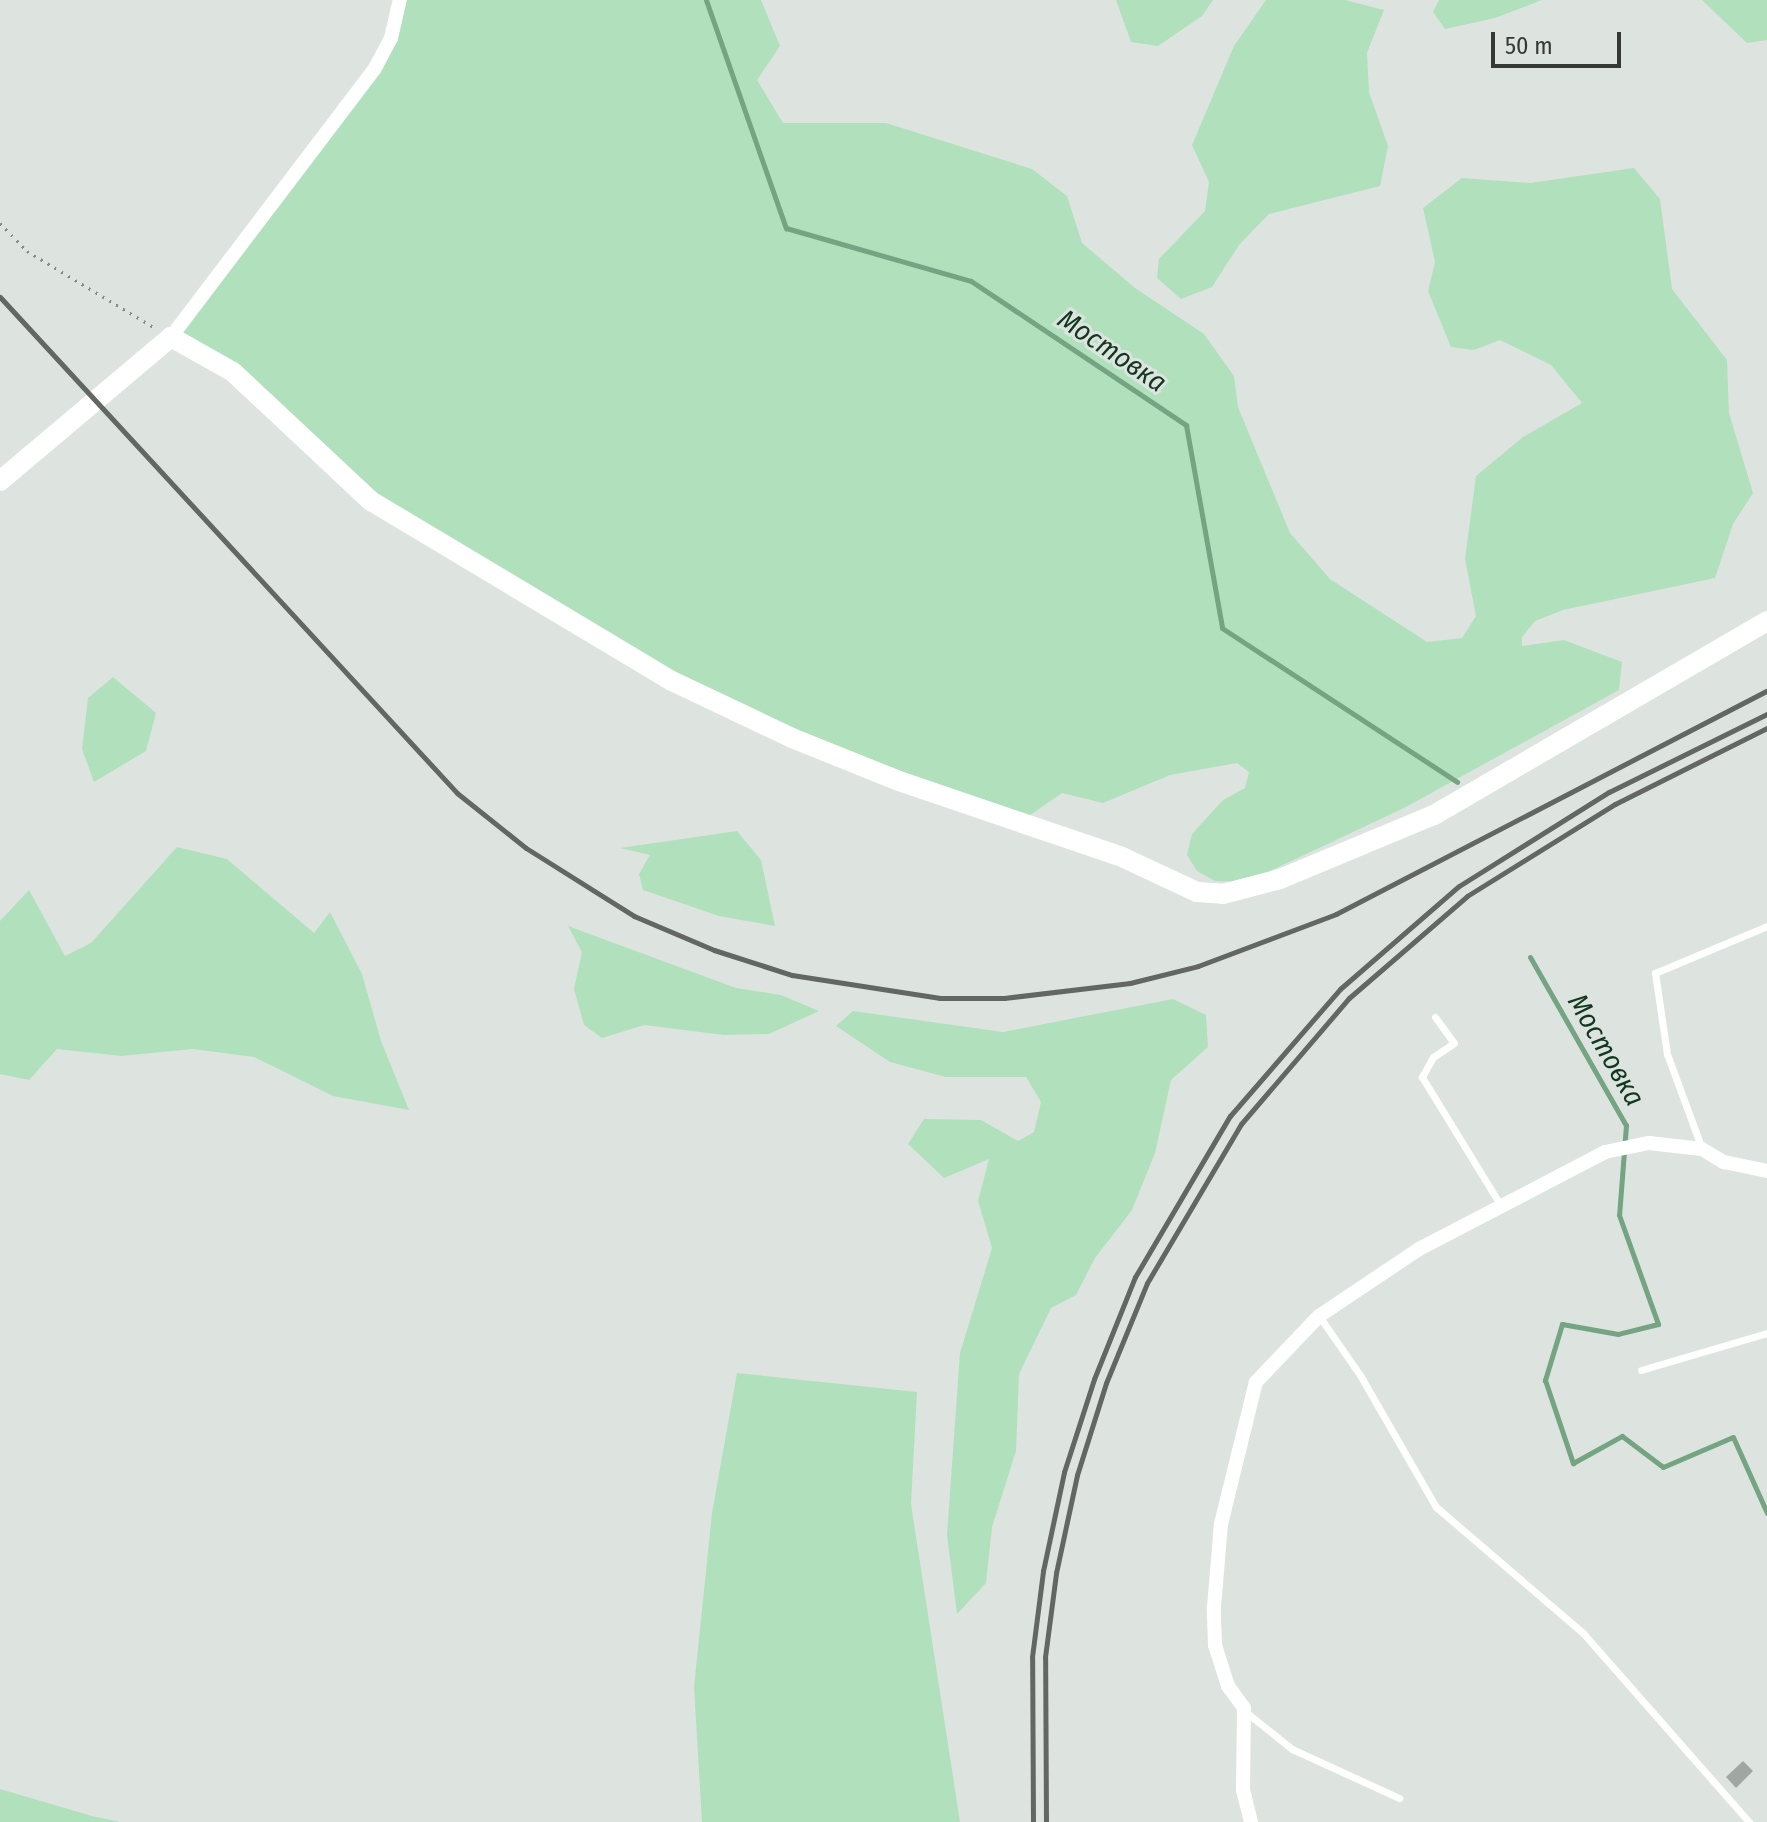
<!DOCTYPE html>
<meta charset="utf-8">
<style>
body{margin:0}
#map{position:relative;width:1767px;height:1822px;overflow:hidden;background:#dde4df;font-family:"Fira Sans Condensed",sans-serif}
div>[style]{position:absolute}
.green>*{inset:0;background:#b1e0bc}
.stream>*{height:5px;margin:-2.5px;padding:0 2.5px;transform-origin:2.5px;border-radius:2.5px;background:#74a481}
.building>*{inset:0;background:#a0a7a2}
.path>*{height:3px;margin-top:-1.5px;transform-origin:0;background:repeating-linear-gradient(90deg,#848986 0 2px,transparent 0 8px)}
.lane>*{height:7px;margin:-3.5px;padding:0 3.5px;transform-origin:3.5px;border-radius:3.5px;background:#fff}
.street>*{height:14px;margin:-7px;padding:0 7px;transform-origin:7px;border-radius:7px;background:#fff}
.secondary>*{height:20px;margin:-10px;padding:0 10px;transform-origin:10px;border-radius:10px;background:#fff}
.rail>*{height:5px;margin:-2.5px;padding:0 2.5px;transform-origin:2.5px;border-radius:2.5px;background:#636764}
span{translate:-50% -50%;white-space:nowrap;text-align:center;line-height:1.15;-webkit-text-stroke:6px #dde4df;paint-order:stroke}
.water-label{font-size:28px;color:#11381f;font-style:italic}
.scale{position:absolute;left:1491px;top:32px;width:130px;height:36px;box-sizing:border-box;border:4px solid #353836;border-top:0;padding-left:10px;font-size:24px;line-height:28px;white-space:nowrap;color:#353836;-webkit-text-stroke:6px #dde4df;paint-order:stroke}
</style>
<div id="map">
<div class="green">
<div style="clip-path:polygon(400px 0,761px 0,780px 46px,757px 80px,783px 123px,886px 123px,1032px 169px,1067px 196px,1082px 243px,1135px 288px,1204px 334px,1234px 376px,1238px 407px,1290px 533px,1330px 579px,1427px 642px,1462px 638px,1476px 616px,1465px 559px,1476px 476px,1523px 437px,1582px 403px,1551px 365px,1500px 340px,1474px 350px,1451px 347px,1428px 291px,1435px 262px,1423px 208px,1462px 178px,1530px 183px,1634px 168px,1660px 199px,1672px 289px,1727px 360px,1729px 413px,1753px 493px,1733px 524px,1715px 578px,1563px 610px,1535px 621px,1522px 637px,1522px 646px,1564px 640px,1622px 662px,1619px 690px,1404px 808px,1266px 873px,1242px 882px,1215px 881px,1197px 871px,1187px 855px,1192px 834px,1223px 800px,1245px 788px,1249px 772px,1237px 763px,1170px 775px,1103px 803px,1062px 793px,1020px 822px,792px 738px,410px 525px,233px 372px,171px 337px,374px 70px)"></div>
<div style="clip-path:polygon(1116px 0,1213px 0,1202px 16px,1158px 46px,1131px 42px)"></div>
<div style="clip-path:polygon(1266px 0,1345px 0,1384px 10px,1367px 53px,1369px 92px,1388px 146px,1380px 186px,1269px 214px,1239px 245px,1212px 287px,1181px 299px,1157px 278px,1159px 259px,1205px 211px,1209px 182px,1192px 145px,1234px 46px)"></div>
<div style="clip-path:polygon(1439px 0,1542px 0,1495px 18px,1445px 29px,1433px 12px)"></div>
<div style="clip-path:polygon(1702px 0,1767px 0,1767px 40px,1747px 43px)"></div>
<div style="clip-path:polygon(113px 677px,156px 713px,146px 751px,94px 782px,82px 749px,88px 698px)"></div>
<div style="clip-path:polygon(737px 831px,761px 860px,775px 926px,719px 916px,643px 890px,639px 874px,650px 855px,620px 848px)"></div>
<div style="clip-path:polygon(177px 847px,227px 859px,314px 933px,330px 912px,362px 974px,381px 1041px,409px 1110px,333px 1096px,254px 1057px,193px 1049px,121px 1056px,57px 1049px,29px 1080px,0 1074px,0 921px,29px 890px,65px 956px,91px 943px)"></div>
<div style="clip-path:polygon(568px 926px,736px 988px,781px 995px,819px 1011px,769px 1034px,724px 1035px,644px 1025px,602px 1038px,584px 1025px,574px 989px,582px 952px)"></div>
<div style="clip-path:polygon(1173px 999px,1206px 1015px,1208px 1047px,1171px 1080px,1155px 1153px,1132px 1210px,1095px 1258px,1076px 1295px,1051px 1308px,1019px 1374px,1016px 1451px,992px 1527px,986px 1583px,957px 1614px,947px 1535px,960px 1353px,992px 1248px,978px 1201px,989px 1159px,944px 1178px,908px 1144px,924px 1119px,981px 1120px,1018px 1141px,1034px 1132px,1041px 1102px,1026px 1077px,946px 1077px,890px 1062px,836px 1026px,853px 1011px,1003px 1032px)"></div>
<div style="clip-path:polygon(737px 1373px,917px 1392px,911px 1504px,960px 1822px,702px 1822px,694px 1687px,712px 1513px)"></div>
<div style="clip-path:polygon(0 1789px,92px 1816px,120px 1822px,0 1822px)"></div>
</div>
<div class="stream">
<div style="left:706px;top:0;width:242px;rotate:70.7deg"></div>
<div style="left:786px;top:228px;width:192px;rotate:16deg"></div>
<div style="left:971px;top:281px;width:259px;rotate:33.8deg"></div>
<div style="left:1186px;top:425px;width:206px;rotate:79.9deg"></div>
<div style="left:1222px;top:628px;width:281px;rotate:33.2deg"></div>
<div style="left:1530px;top:957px;width:193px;rotate:60.3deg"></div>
<div style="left:1626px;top:1125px;width:90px;rotate:94.4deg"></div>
<div style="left:1619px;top:1215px;width:116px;rotate:70.3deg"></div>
<div style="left:1658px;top:1324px;width:41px;rotate:166deg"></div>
<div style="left:1618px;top:1334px;width:57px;rotate:-169.9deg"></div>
<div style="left:1562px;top:1324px;width:59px;rotate:106.9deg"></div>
<div style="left:1545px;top:1380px;width:88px;rotate:71.4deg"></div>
<div style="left:1573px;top:1463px;width:56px;rotate:-28.9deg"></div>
<div style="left:1622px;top:1436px;width:51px;rotate:37.1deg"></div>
<div style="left:1663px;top:1467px;width:76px;rotate:-23.2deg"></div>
<div style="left:1733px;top:1437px;width:83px;rotate:65.9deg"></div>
</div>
<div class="building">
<div style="clip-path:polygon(1743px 1761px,1753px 1771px,1736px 1788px,1726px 1777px)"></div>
</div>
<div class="path">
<div style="left:0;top:223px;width:39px;rotate:46deg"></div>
<div style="left:27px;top:251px;width:149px;rotate:31deg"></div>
</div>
<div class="lane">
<div style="left:1435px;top:1017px;width:32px;rotate:54deg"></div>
<div style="left:1454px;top:1043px;width:25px;rotate:146deg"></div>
<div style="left:1433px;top:1057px;width:23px;rotate:119deg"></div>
<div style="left:1422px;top:1077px;width:151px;rotate:58.5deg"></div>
<div style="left:1702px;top:1149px;width:101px;rotate:-110.2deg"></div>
<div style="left:1667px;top:1054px;width:82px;rotate:-98.4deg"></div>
<div style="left:1655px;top:973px;width:121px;rotate:-22.8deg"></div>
<div style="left:1319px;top:1316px;width:72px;rotate:55.2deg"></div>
<div style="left:1360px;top:1375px;width:152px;rotate:60.1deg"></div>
<div style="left:1436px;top:1507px;width:194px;rotate:40.6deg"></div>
<div style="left:1583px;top:1633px;width:252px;rotate:48.7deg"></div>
<div style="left:1641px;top:1370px;width:131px;rotate:-16.4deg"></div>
<div style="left:1247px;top:1713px;width:58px;rotate:38.7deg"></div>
<div style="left:1292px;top:1749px;width:118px;rotate:24.6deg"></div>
</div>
<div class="street">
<div style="left:171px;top:337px;width:335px;rotate:-52.8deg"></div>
<div style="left:374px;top:70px;width:36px;rotate:-62deg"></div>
<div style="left:391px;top:38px;width:39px;rotate:-77deg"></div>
<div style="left:1251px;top:1822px;width:33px;rotate:-104deg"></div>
<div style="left:1243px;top:1790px;width:82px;rotate:-89.3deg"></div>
<div style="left:1244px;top:1708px;width:27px;rotate:-126deg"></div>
<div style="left:1228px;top:1686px;width:43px;rotate:-107.6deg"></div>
<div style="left:1215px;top:1645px;width:38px;rotate:-92deg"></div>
<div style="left:1214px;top:1607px;width:83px;rotate:-85.2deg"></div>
<div style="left:1221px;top:1524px;width:146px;rotate:-76.2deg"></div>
<div style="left:1256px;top:1382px;width:91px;rotate:-46.3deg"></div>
<div style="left:1319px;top:1316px;width:120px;rotate:-33.8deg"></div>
<div style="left:1419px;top:1249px;width:210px;rotate:-27.5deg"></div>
<div style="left:1605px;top:1152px;width:45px;rotate:-11.6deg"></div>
<div style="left:1649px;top:1143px;width:53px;rotate:6.5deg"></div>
<div style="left:1702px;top:1149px;width:26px;rotate:31deg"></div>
<div style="left:1724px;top:1162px;width:44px;rotate:11.8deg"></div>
</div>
<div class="secondary">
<div style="left:0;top:481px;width:224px;rotate:-40.1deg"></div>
<div style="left:171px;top:337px;width:71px;rotate:29.4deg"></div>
<div style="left:233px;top:372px;width:189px;rotate:43.1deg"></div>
<div style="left:371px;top:501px;width:351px;rotate:30.9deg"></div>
<div style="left:672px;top:681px;width:133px;rotate:25.4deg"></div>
<div style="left:792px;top:738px;width:115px;rotate:21.9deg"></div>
<div style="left:899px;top:781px;width:236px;rotate:18.8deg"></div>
<div style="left:1122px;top:857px;width:83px;rotate:25deg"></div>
<div style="left:1197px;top:892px;width:26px;rotate:4deg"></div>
<div style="left:1223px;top:894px;width:59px;rotate:-14.7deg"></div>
<div style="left:1280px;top:879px;width:167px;rotate:-22.6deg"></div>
<div style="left:1434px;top:815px;width:385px;rotate:-30.2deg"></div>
</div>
<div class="rail">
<div style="left:0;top:297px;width:674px;rotate:47.34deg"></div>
<div style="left:457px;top:793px;width:88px;rotate:38.6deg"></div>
<div style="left:526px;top:848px;width:128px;rotate:32.2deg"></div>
<div style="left:634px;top:916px;width:87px;rotate:23deg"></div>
<div style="left:714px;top:950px;width:82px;rotate:17.8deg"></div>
<div style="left:792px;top:975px;width:150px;rotate:8.8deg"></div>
<div style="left:940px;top:998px;width:64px"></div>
<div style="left:1004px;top:998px;width:127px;rotate:-6.8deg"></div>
<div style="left:1130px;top:983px;width:70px;rotate:-14deg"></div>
<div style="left:1198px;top:966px;width:147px;rotate:-20.6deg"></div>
<div style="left:1336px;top:914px;width:485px;rotate:-27.4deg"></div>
<div style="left:1033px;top:1822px;width:165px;rotate:-90.3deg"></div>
<div style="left:1032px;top:1657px;width:87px;rotate:-82.7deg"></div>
<div style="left:1043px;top:1571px;width:101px;rotate:-78deg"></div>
<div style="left:1064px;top:1472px;width:98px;rotate:-72.1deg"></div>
<div style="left:1094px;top:1379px;width:110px;rotate:-68.1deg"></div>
<div style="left:1135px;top:1277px;width:187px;rotate:-59.5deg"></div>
<div style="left:1230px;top:1116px;width:168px;rotate:-49.1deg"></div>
<div style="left:1340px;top:989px;width:157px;rotate:-40.9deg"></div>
<div style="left:1459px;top:886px;width:177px;rotate:-32.1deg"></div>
<div style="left:1609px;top:792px;width:176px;rotate:-26.3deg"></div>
<div style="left:1046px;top:1822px;width:165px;rotate:-90.3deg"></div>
<div style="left:1045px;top:1657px;width:85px;rotate:-82.5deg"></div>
<div style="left:1056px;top:1573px;width:100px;rotate:-77.9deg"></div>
<div style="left:1077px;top:1475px;width:96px;rotate:-72.5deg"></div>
<div style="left:1106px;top:1383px;width:108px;rotate:-67.7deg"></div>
<div style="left:1147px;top:1283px;width:185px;rotate:-59.4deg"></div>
<div style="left:1241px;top:1124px;width:166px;rotate:-49.4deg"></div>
<div style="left:1349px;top:998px;width:156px;rotate:-40.8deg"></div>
<div style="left:1467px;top:896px;width:174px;rotate:-31.9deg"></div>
<div style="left:1615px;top:804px;width:170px;rotate:-26.6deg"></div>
</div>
<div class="water-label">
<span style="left:1112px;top:351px;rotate:34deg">Мостовка</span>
<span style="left:1606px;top:1050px;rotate:60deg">Мостовка</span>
</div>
<div class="scale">50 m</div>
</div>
